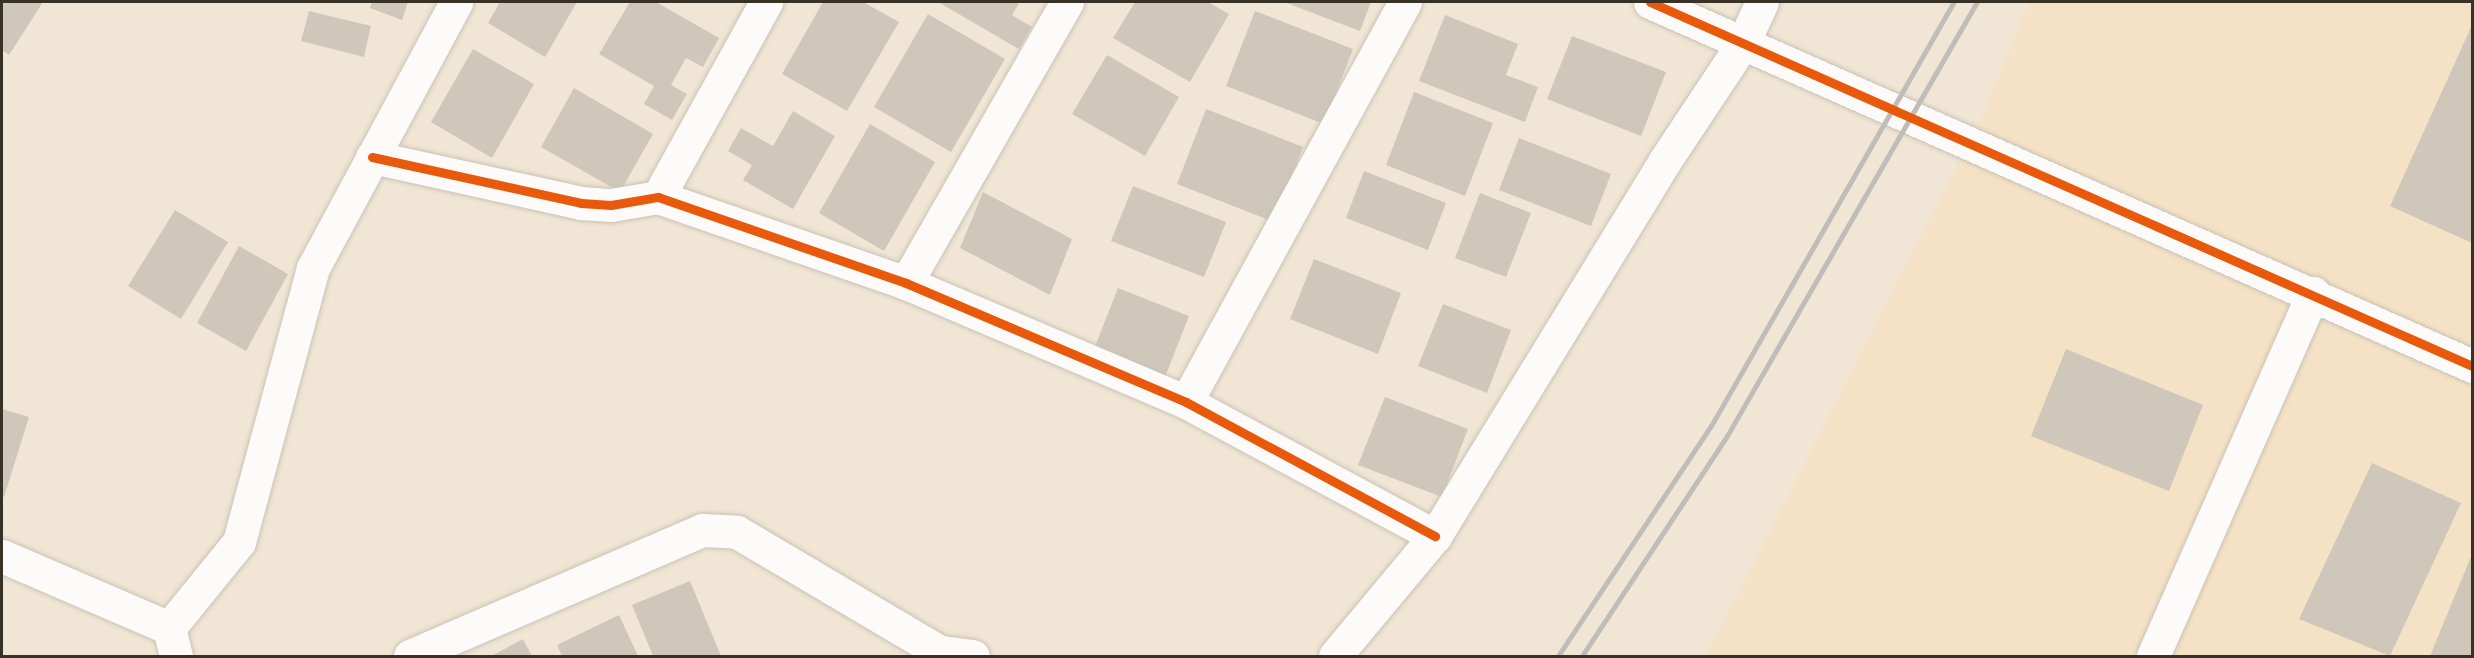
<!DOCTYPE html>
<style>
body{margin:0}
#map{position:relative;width:2474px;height:658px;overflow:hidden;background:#f1e6d5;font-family:"IBM Plex Sans",sans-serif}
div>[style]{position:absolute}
.built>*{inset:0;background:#f5e2c6}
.building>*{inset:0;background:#cfc7ba}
.roads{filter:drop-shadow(0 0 2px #cac2b5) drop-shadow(0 0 2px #cac2b5)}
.minor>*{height:33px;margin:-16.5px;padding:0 16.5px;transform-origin:16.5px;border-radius:16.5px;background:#fdfbf9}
.rail>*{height:4.5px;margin:-2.25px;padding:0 2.25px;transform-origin:2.25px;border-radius:2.25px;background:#c0bdb9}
.cycleway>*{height:9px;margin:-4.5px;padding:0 4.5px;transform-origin:4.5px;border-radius:4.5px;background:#e8590c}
span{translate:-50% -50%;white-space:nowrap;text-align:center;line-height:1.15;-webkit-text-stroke:4.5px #fce8ca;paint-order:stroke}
.frame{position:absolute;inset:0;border:3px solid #383125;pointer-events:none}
</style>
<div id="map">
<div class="built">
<div style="clip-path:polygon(2029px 2px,2472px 2px,2472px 656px,1706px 656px,1986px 108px)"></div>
</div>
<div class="building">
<div style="clip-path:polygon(2px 2px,43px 2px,9px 55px,2px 50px)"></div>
<div style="clip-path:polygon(372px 2px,408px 2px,402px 20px,370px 8px)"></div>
<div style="clip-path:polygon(500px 2px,577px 2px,545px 57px,488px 23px)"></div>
<div style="clip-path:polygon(630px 2px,656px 2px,719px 38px,703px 67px,686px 58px,671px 85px,687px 94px,672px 120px,644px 104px,654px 86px,599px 54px)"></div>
<div style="clip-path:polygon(823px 2px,863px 2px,899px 22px,847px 111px,782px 74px)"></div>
<div style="clip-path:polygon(938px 2px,1020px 2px,1012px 15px,1032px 27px,1019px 49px)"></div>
<div style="clip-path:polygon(1135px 2px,1208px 2px,1229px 14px,1190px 82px,1113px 38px)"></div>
<div style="clip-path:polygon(1284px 2px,1371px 2px,1360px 31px)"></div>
<div style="clip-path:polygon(309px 11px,371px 26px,364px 57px,301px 41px)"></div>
<div style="clip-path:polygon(1255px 11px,1353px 49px,1324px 124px,1226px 86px)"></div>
<div style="clip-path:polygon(928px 14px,1005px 59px,951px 152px,874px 107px)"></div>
<div style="clip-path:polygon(1445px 15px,1518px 44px,1506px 75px,1538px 87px,1525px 122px,1419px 81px)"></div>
<div style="clip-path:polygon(2472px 25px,2472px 243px,2390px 206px)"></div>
<div style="clip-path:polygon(1572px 36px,1666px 72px,1641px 136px,1547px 99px)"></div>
<div style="clip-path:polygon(473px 49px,534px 84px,492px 158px,431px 122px)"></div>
<div style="clip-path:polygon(1107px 55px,1179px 97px,1145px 156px,1072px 114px)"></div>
<div style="clip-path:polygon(574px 88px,653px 134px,620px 192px,541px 147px)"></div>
<div style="clip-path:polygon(1414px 92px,1493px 123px,1465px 196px,1386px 165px)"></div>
<div style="clip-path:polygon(1206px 109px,1303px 147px,1274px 222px,1177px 184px)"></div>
<div style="clip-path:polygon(793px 111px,835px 136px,793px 209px,743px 180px,752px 165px,728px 151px,741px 128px,773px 146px)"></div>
<div style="clip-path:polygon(870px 124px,935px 162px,884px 251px,819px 213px)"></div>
<div style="clip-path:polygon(1519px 138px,1611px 174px,1591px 226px,1499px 190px)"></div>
<div style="clip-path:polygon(1364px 171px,1446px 203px,1428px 250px,1346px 218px)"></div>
<div style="clip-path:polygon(1133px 186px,1226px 222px,1204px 277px,1111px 241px)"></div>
<div style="clip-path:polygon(983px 192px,1072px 239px,1050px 295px,960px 248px)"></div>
<div style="clip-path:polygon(1480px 193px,1531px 213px,1506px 277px,1455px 258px)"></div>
<div style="clip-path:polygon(175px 210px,228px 242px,181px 319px,128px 286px)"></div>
<div style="clip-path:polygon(239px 246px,288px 274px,246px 351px,197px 323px)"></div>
<div style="clip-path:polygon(1314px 259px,1401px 293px,1378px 354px,1290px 319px)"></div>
<div style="clip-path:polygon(1118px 288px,1189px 316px,1165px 377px,1094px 349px)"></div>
<div style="clip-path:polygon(1443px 304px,1511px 330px,1487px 393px,1418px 366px)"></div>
<div style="clip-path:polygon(2066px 349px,2203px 405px,2169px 491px,2031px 436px)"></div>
<div style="clip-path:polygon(1385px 397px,1468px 429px,1442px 497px,1358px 465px)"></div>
<div style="clip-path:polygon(2px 409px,29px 417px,4px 497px,2px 496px)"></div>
<div style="clip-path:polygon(2372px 463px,2461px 503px,2390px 656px,2299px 619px)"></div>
<div style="clip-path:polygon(2472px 554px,2472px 656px,2430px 656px)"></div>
<div style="clip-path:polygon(690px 581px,721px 656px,653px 656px,632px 605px)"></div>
<div style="clip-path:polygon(619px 615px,638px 656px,562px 656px,557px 645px)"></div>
<div style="clip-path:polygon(523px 639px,532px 656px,491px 656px)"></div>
</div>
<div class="roads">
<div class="minor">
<div style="left:1650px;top:2px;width:899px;rotate:23.88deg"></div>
<div style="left:372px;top:157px;width:214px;rotate:12.4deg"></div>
<div style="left:581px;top:203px;width:30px;rotate:4deg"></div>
<div style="left:611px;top:205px;width:48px;rotate:-9.7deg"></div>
<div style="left:658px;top:197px;width:262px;rotate:19.1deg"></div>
<div style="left:906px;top:283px;width:304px;rotate:23deg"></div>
<div style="left:1186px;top:402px;width:283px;rotate:28.3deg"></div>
<div style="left:658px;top:197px;width:223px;rotate:-61deg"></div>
<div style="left:906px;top:283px;width:324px;rotate:-60.2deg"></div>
<div style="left:1186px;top:402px;width:456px;rotate:-61.3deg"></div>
<div style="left:2px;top:556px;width:182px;rotate:23.3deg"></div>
<div style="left:176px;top:656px;width:29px;rotate:-104deg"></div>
<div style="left:169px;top:628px;width:111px;rotate:-50.9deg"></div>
<div style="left:239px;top:542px;width:284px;rotate:-74.9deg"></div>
<div style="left:313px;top:268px;width:302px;rotate:-61.7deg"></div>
<div style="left:410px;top:656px;width:318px;rotate:-23.3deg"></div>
<div style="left:702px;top:530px;width:35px;rotate:3deg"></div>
<div style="left:737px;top:532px;width:236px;rotate:30.6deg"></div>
<div style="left:940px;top:652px;width:33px;rotate:7deg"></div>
<div style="left:1335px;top:656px;width:156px;rotate:-50.2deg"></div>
<div style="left:1435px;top:536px;width:439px;rotate:-58.5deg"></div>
<div style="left:1664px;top:162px;width:143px;rotate:-56.4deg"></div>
<div style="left:1743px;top:43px;width:45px;rotate:-65.1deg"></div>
<div style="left:2153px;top:656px;width:397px;rotate:-66.2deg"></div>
</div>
</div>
<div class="rail">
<div style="left:1558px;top:656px;width:276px;rotate:-56.4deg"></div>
<div style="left:1711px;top:426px;width:489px;rotate:-60.2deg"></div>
<div style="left:1582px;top:656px;width:263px;rotate:-56.6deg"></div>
<div style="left:1727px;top:436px;width:501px;rotate:-60.06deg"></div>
</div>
<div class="cycleway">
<div style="left:1650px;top:2px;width:899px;rotate:23.88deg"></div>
<div style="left:372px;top:157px;width:214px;rotate:12.4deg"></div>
<div style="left:581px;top:203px;width:30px;rotate:4deg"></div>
<div style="left:611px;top:205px;width:48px;rotate:-9.7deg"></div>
<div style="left:658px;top:197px;width:262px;rotate:19.1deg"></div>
<div style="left:906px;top:283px;width:304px;rotate:23deg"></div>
<div style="left:1186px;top:402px;width:283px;rotate:28.3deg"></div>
</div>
<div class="frame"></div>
</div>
